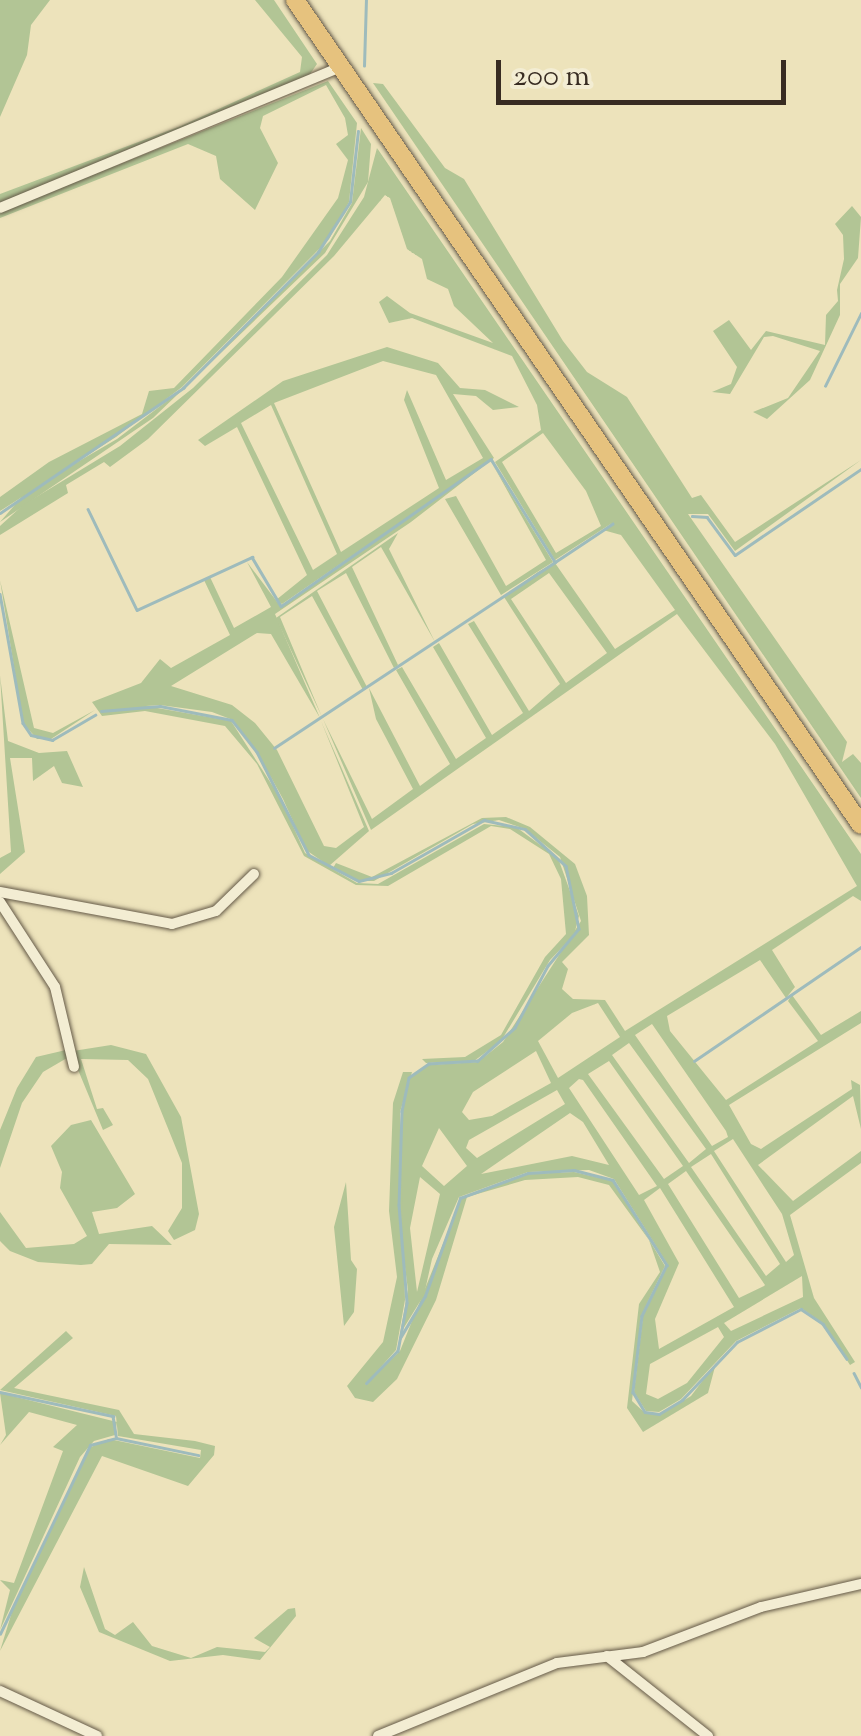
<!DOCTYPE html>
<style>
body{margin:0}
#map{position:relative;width:861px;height:1736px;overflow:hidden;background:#ede3bb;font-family:"Sorts Mill Goudy",serif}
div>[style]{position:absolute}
.green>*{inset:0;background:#b2c595}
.stream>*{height:2.5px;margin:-1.25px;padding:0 1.25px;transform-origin:1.25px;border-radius:1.25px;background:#9ebbbc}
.roads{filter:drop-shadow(0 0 2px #655a48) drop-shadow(0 0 2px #655a48)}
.street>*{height:10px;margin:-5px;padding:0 5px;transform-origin:5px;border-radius:5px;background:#f3edd3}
.highway>*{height:18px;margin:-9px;padding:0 9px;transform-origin:9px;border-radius:9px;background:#e6c27e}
span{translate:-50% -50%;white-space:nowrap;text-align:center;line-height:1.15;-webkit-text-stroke:10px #f3edd3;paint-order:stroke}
.scale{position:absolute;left:496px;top:60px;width:290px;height:45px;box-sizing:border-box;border:5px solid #382c22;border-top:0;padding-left:12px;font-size:30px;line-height:35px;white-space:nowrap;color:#382c22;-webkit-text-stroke:8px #f3edd3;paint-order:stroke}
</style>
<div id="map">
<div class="green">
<div style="clip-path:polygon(0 0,50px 0,31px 25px,27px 55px,0 117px)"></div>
<div style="clip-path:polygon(255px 0,274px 0,317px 64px,308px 77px,0 204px,0 194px,181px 126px,300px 72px,302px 57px)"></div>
<div style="clip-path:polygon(328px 81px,357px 123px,349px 202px,329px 239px,182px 387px,116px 437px,0 511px,0 497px,49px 462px,142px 414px,149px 391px,174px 388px,282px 277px,338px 198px,348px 160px,336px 144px,348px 135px,345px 118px,326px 85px,263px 116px,260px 128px,278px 163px,255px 210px,220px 179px,216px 156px,188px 144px,0 218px,0 212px)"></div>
<div style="clip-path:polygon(373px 83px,383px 84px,445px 168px,464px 179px,563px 341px,587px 372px,627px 397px,692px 498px,701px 495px,735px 542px,861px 460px,735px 551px,708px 514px,688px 514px,847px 742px,842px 762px,853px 754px,861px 763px,861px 798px)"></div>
<div style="clip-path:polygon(361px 128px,371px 144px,368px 182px,325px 253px,153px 418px,0 522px,26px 492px,117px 439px,184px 388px,330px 241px,352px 203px)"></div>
<div style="clip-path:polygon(evenodd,377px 148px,861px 854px,861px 901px,853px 896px,772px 950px,795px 987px,786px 998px,760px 960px,667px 1016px,670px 1031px,726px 1100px,818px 1041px,788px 1001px,792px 995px,821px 1035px,861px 1011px,861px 1023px,729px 1105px,751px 1144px,761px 1149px,852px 1089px,851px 1080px,860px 1085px,861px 1129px,853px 1096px,758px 1165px,793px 1201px,861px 1151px,861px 1163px,790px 1215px,814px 1298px,855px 1362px,850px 1365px,823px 1323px,801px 1308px,736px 1341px,681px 1399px,659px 1412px,646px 1411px,634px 1392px,643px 1316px,668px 1265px,614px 1179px,589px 1170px,528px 1172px,459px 1197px,432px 1259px,424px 1295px,400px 1334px,408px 1290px,400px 1229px,402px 1111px,410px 1078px,429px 1065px,478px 1062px,503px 1042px,581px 921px,560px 857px,525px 829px,499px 820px,473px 824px,374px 881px,359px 881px,333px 868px,336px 863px,372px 877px,482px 818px,506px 817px,530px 827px,575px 864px,587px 896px,589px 935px,562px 962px,568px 969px,562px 989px,573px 999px,605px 1000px,625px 1031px,857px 886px,775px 744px,677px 614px,371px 830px,323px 719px,372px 819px,413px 789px,376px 719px,369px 688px,420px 786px,450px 764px,396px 670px,402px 667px,456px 759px,486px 738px,433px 647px,439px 643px,492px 735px,523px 713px,468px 624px,474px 621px,529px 711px,560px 684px,504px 597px,538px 572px,555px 563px,615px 649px,675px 610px,621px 535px,603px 530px,612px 523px,555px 560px,495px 462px,541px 430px,537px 405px,512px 356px,412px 318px,389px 323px,379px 302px,387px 296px,410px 313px,493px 343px,454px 306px,448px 289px,427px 279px,422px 259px,407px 249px,390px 198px,385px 195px,334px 256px,148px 439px,110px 467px,104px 462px,66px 485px,68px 493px,0 535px,0 526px,23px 505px,120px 446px,193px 388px,327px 255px,364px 197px,377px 148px,543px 433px,586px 491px,601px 526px,556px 553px,502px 462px,543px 433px,377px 148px,549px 573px,607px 653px,566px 683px,511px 599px,549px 573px,377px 148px,598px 1003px,620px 1037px,558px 1078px,538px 1041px,572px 1013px,598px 1003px,377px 148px,652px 1024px,726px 1131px,728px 1137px,712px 1146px,635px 1035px,652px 1024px,377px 148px,629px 1043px,706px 1149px,689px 1163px,612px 1055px,629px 1043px,377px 148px,536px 1051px,551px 1083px,492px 1116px,469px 1120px,462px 1112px,473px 1092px,536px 1051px,377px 148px,609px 1061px,683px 1166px,664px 1179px,588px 1074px,609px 1061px,377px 148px,579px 1079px,583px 1080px,657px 1186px,639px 1195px,569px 1088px,579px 1079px,377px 148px,557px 1090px,565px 1104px,477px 1158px,466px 1148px,469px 1140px,557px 1090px,377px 148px,570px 1113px,583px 1122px,609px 1165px,572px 1156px,481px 1174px,570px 1113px,377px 148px,439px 1128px,467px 1166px,444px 1186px,422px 1166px,439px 1128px,377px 148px,733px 1139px,782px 1214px,794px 1255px,786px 1262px,714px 1151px,733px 1139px,377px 148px,711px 1154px,780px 1264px,766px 1276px,691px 1167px,711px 1154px,377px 148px,686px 1171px,765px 1285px,764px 1286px,739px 1298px,668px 1184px,686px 1171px,377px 148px,420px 1177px,440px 1194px,417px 1292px,410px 1228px,420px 1177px,377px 148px,660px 1188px,734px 1307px,659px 1349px,655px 1319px,679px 1263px,644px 1200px,660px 1188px,377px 148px,802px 1276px,803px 1297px,731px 1331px,724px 1323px,802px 1276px,377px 148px,718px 1327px,724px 1337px,687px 1383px,658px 1399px,646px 1394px,650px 1364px,718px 1327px)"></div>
<div style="clip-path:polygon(852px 206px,861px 217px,858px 258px,840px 284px,840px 315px,810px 380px,767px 419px,753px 412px,788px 398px,820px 351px,773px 336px,764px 337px,730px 394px,712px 392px,731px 384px,737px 367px,713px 331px,729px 320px,751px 350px,766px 331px,825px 345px,826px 315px,838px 301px,837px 290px,844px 259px,843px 235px,835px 224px)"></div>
<div style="clip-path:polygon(evenodd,387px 347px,438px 363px,460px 388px,485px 390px,519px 407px,493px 410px,476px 396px,453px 394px,494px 458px,282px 604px,276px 600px,307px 575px,237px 427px,205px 446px,198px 440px,283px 381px,387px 347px,383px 361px,436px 375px,483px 458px,446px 480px,407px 390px,404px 400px,439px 488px,341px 552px,274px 403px,383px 361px,387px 347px,271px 405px,337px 554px,313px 570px,241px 423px,271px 405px)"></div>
<div style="clip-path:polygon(490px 461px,411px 522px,275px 614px,320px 718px,271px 634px,257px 633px,171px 686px,232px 705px,255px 723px,277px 750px,324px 846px,336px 848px,364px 827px,321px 721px,369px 831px,329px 866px,306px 850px,283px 799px,257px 752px,233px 720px,212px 712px,160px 705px,146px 706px,231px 721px,281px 799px,305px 853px,357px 883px,378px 884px,484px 824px,516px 827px,558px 858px,579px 916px,574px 935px,550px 960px,501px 1041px,474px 1061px,426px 1063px,422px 1059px,465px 1057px,501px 1035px,545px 957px,566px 934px,561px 879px,549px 854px,510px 829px,491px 826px,388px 886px,356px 885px,304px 856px,257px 764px,225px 726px,145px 711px,102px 716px,92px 702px,141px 683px,160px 659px,171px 668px,230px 635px,204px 580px,210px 577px,234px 628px,271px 607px,247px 562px,281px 607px)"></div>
<div style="clip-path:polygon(493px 465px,553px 562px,501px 595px,445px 499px,456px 496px,506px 586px,546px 560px)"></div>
<div style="clip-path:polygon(398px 533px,389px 549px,435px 642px,381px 547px,352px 567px,398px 665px,394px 668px,346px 573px,317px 591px,367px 687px,363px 690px,312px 596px,280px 617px,322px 717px,276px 618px)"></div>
<div style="clip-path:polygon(0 580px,34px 728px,53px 733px,95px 710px,51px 739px,37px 739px,23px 723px)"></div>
<div style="clip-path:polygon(0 675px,8px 741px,39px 753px,67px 751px,83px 787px,62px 783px,54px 766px,33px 781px,32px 758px,10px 758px,25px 852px,0 874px,0 858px,11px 852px)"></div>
<div style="clip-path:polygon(111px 1045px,146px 1054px,181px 1117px,199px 1214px,195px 1230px,174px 1240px,168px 1231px,182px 1208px,182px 1163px,148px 1079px,128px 1060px,81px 1059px,97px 1109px,103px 1108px,113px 1125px,103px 1130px,76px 1065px,73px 1051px)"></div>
<div style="clip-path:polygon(66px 1050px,67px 1058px,43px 1072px,22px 1103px,0 1168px,0 1130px,17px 1088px,36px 1057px)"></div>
<div style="clip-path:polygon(403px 1072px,412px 1072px,400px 1112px,405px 1300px,396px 1350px,365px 1385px,400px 1351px,461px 1199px,528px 1174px,574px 1172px,613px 1181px,665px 1266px,641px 1316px,632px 1401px,645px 1413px,660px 1415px,691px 1396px,716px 1363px,708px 1393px,643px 1432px,627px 1408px,639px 1304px,660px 1272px,649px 1240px,609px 1185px,578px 1177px,525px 1180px,467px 1197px,436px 1300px,397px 1379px,373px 1402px,355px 1398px,347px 1386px,383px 1342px,397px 1277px,389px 1211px,393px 1103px)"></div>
<div style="clip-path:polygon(91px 1120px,135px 1194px,117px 1208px,92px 1212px,99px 1234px,152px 1226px,172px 1245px,109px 1244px,92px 1264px,81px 1265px,38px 1262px,10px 1251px,0 1241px,0 1212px,26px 1248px,74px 1244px,87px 1236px,60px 1188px,62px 1172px,51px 1146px,71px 1125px)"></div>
<div style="clip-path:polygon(346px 1182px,351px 1260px,357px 1269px,354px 1312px,344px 1326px,334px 1227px)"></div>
<div style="clip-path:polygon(66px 1331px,73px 1338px,14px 1388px,119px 1410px,134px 1434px,195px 1441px,215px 1446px,214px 1455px,188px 1486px,102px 1456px,0 1651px,15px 1602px,89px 1448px,109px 1439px,200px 1458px,201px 1450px,118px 1436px,116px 1416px,0 1390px)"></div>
<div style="clip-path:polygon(0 1393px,117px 1422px,115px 1435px,94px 1441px,80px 1457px,0 1630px,10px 1590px,0 1580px,14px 1583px,63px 1451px,53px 1447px,77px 1425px,29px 1412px,0 1445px,6px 1435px)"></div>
<div style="clip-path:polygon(84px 1567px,105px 1629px,115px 1635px,133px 1622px,152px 1646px,191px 1658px,217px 1647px,265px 1652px,270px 1647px,254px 1638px,288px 1609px,295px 1608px,296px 1616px,260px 1660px,223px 1655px,170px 1661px,99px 1632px,80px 1587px)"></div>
</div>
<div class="stream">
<div style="left:364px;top:66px;width:66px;rotate:-88.3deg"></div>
<div style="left:825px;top:386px;width:81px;rotate:-63.7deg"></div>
<div style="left:88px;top:509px;width:112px;rotate:64.1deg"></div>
<div style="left:137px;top:610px;width:127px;rotate:-24.7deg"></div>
<div style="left:252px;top:557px;width:57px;rotate:59.4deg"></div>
<div style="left:281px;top:606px;width:256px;rotate:-35deg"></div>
<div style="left:491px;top:459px;width:121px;rotate:58.1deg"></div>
<div style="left:555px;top:562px;width:69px;rotate:-33.7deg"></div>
<div style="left:0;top:513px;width:222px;rotate:-34.3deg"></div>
<div style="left:183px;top:388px;width:192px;rotate:-45.2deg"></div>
<div style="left:318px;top:252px;width:59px;rotate:-57.4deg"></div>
<div style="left:350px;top:202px;width:71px;rotate:-83.6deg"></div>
<div style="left:692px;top:516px;width:15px;rotate:4deg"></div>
<div style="left:707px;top:517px;width:47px;rotate:53.6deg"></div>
<div style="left:735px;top:555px;width:153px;rotate:-34.3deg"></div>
<div style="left:0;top:594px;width:131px;rotate:79.9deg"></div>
<div style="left:23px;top:723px;width:14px;rotate:56deg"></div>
<div style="left:31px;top:735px;width:22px;rotate:13deg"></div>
<div style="left:52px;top:740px;width:50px;rotate:-30.2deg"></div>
<div style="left:101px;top:711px;width:59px;rotate:-4.8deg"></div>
<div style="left:160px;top:706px;width:73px;rotate:11deg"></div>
<div style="left:232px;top:720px;width:41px;rotate:52deg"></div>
<div style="left:257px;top:752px;width:115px;rotate:63.2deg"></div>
<div style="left:309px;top:855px;width:56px;rotate:27.5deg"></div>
<div style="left:359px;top:881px;width:33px;rotate:-14deg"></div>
<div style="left:391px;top:873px;width:107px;rotate:-29.7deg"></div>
<div style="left:484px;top:820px;width:42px;rotate:12.4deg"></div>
<div style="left:525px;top:829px;width:55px;rotate:42.1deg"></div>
<div style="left:566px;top:866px;width:64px;rotate:78.3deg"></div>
<div style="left:579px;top:929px;width:48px;rotate:130deg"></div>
<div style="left:548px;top:966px;width:70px;rotate:118deg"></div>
<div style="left:515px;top:1028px;width:50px;rotate:138.3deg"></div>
<div style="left:478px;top:1061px;width:49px;rotate:176.5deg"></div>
<div style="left:429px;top:1064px;width:24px;rotate:145deg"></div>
<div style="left:409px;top:1078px;width:34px;rotate:102deg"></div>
<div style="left:402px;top:1111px;width:94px;rotate:91.8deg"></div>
<div style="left:399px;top:1205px;width:98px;rotate:85.3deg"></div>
<div style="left:407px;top:1303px;width:49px;rotate:100.6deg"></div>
<div style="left:398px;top:1351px;width:45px;rotate:134.1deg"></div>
<div style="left:274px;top:748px;width:337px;rotate:-33.5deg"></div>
<div style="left:694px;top:1061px;width:202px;rotate:-34.3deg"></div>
<div style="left:400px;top:1338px;width:49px;rotate:-59.2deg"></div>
<div style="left:425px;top:1296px;width:104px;rotate:-70.3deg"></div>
<div style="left:460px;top:1198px;width:72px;rotate:-20.2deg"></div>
<div style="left:528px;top:1173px;width:46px;rotate:-3.7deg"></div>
<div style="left:574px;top:1170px;width:40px;rotate:14.4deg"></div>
<div style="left:613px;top:1180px;width:101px;rotate:57.6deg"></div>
<div style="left:667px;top:1265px;width:57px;rotate:116.1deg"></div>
<div style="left:642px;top:1316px;width:77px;rotate:96.8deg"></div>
<div style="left:633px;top:1392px;width:23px;rotate:59deg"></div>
<div style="left:645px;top:1412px;width:14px;rotate:8deg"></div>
<div style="left:659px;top:1414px;width:27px;rotate:-31deg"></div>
<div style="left:682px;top:1400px;width:80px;rotate:-46.5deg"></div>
<div style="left:737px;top:1342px;width:72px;rotate:-27.3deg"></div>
<div style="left:801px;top:1309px;width:27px;rotate:34deg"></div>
<div style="left:823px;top:1324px;width:42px;rotate:55.6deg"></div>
<div style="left:854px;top:1373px;width:16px;rotate:63deg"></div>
<div style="left:0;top:1392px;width:116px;rotate:12deg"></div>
<div style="left:113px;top:1416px;width:20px;rotate:81deg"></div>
<div style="left:0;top:1634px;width:209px;rotate:-64.5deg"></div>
<div style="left:90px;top:1445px;width:27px;rotate:-15deg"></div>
<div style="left:116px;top:1438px;width:84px;rotate:11.7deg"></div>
</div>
<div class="roads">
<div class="street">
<div style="left:0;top:208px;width:368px;rotate:-22.5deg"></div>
<div style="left:0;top:892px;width:175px;rotate:10.5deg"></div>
<div style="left:172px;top:924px;width:46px;rotate:-16.5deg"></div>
<div style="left:216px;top:911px;width:53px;rotate:-44.2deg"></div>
<div style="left:0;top:902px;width:101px;rotate:57.1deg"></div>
<div style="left:55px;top:987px;width:82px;rotate:76.6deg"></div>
<div style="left:607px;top:1656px;width:129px;rotate:38.4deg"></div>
<div style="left:0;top:1691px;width:107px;rotate:24.9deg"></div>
<div style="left:378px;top:1736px;width:193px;rotate:-22.2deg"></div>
<div style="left:557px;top:1663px;width:87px;rotate:-7.3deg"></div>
<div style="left:643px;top:1652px;width:126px;rotate:-20.9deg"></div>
<div style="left:761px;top:1607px;width:103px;rotate:-13deg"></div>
</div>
<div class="highway">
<div style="left:295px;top:0;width:1000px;rotate:55.55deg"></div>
</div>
</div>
<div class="scale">200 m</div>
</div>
